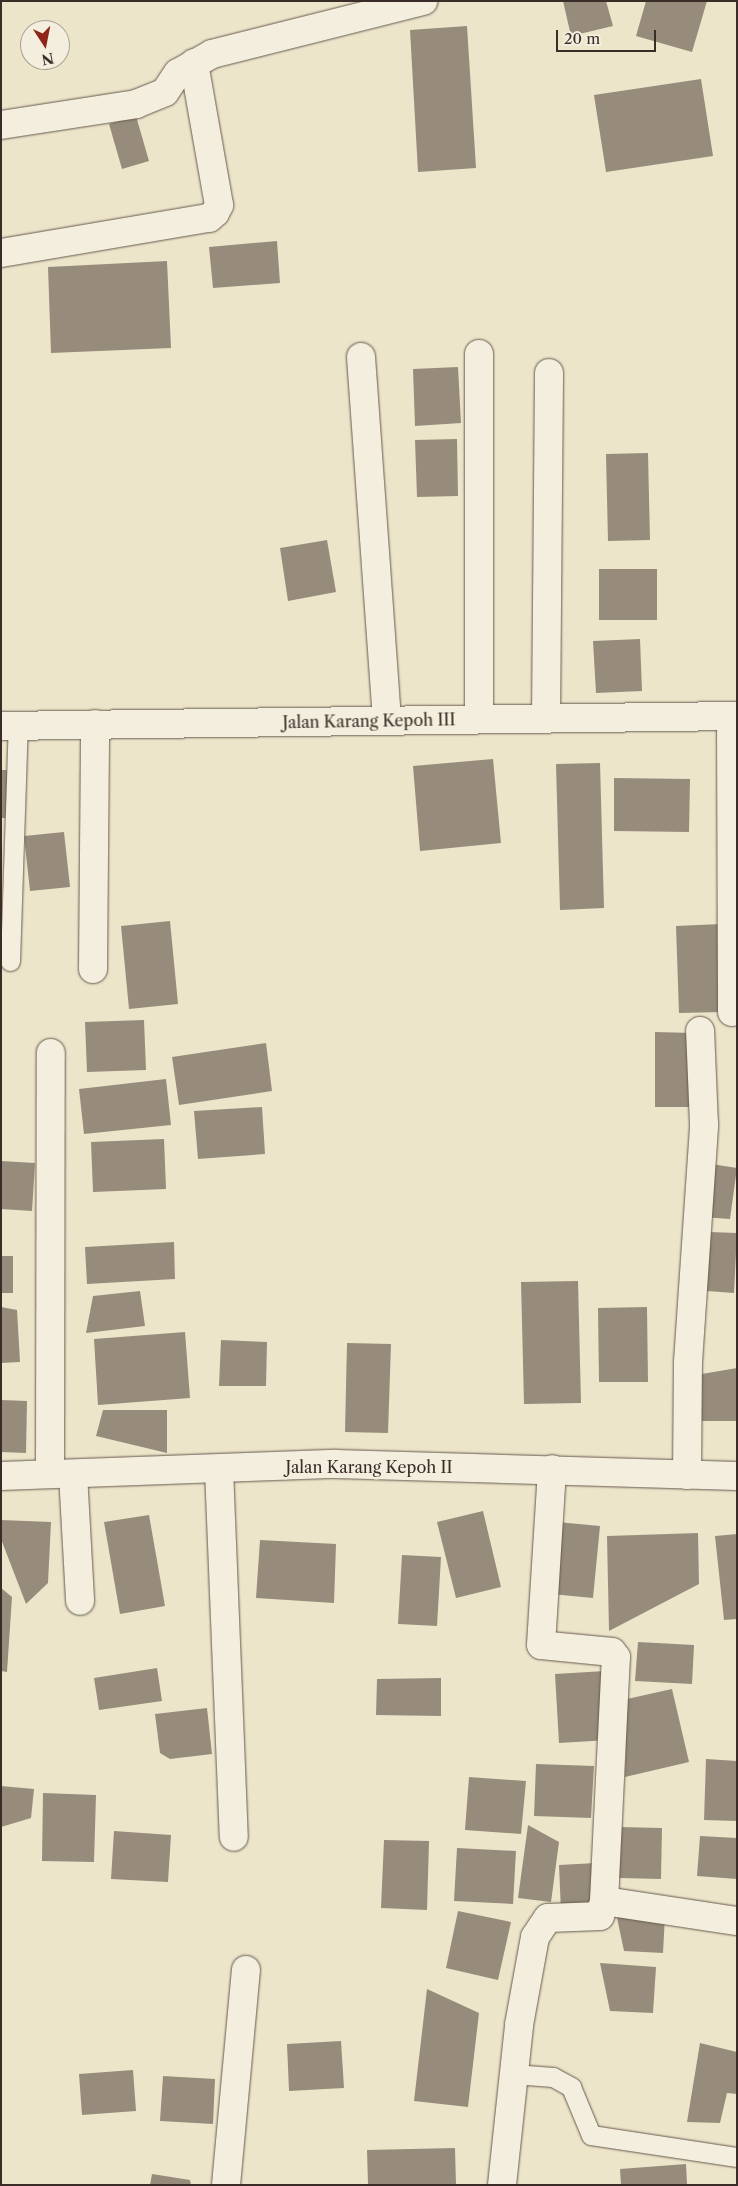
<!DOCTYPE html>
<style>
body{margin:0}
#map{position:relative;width:738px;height:2186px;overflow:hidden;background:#ede5ca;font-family:"Libre Caslon Text",serif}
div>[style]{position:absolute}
.building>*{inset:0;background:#978c7b}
.roads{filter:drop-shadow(0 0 1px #675a4f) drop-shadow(0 0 1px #675a4f)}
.service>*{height:19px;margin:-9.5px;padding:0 9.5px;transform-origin:9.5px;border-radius:9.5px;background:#f3eedd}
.minor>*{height:28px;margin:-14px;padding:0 14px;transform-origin:14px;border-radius:14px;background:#f3eedd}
span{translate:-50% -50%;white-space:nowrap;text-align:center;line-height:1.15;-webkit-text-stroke:5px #f3eedd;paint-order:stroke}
.street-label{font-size:16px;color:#3a2c26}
.frame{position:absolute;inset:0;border:2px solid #3a2c26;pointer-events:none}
.north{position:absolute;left:20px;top:20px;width:50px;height:50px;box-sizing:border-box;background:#f3eedd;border:1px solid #a9a094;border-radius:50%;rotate:169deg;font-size:14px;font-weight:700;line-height:20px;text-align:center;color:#3a2c26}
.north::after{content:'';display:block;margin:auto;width:18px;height:22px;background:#8f2418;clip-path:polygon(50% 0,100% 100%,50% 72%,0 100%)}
.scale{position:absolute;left:556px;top:30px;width:100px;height:22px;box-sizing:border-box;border:2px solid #3a2c26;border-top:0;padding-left:6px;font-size:15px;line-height:18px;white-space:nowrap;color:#3a2c26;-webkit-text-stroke:4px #f3eedd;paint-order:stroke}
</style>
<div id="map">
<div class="building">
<div style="clip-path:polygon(563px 1px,606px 1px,613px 26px,571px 36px)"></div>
<div style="clip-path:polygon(646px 1px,707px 1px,692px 52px,636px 36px)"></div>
<div style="clip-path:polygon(467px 26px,476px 168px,418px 172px,410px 30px)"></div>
<div style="clip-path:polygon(701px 79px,713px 156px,606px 172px,594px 95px)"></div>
<div style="clip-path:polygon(136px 116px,149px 161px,122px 169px,109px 124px)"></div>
<div style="clip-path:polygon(277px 241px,280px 283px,213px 288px,209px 247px)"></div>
<div style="clip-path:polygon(167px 261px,171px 348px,51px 353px,48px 267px)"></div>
<div style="clip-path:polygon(458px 367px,461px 423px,415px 426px,413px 369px)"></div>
<div style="clip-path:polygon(457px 439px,458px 496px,417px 497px,415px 440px)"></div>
<div style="clip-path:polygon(648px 453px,650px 540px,608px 541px,606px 454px)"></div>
<div style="clip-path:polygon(327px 540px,336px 592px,288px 601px,280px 548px)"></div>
<div style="clip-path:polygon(599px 569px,657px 569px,657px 620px,599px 620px)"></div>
<div style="clip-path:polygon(640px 639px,642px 691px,596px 693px,593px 641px)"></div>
<div style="clip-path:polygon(493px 759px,501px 843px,420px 851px,413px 766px)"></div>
<div style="clip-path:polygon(600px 763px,604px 908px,560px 910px,556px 764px)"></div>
<div style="clip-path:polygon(1px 770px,7px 770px,7px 818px,1px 818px)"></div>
<div style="clip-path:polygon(614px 778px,690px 779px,689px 832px,614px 831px)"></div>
<div style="clip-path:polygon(64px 832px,70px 887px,30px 891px,24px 836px)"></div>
<div style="clip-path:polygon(170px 921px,178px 1004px,129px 1009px,121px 926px)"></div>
<div style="clip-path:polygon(721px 924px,723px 1012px,679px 1013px,676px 926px)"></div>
<div style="clip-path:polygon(144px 1020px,146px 1070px,87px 1072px,85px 1022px)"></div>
<div style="clip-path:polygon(655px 1032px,694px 1033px,693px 1107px,655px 1107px)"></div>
<div style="clip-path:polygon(266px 1043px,272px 1091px,179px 1105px,172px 1057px)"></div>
<div style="clip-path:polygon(166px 1079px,171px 1125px,84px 1134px,79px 1089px)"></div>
<div style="clip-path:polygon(262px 1107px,265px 1154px,198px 1159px,194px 1111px)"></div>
<div style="clip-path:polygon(164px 1139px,166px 1189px,93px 1192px,91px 1142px)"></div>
<div style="clip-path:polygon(1px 1161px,35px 1163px,32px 1211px,1px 1209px)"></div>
<div style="clip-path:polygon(705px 1163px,737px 1168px,730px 1219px,701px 1217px)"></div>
<div style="clip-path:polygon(710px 1232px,737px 1233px,734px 1293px,707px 1291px)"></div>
<div style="clip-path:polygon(174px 1242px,175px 1279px,87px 1284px,85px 1247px)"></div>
<div style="clip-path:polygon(1px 1256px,13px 1256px,13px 1293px,1px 1293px)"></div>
<div style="clip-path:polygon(578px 1281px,581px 1403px,524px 1404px,521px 1282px)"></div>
<div style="clip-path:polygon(140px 1291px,145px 1326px,86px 1333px,93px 1296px)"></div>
<div style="clip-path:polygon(1px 1307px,17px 1310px,20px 1362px,1px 1363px)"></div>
<div style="clip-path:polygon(647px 1307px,648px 1382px,599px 1382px,598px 1308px)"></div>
<div style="clip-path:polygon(185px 1332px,190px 1398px,98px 1405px,94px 1339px)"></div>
<div style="clip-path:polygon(221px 1340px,267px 1342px,266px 1386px,219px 1386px)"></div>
<div style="clip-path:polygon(347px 1343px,391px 1344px,388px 1433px,345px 1432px)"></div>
<div style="clip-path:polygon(737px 1368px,737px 1421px,697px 1421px,690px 1376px)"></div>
<div style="clip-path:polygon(1px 1400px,27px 1401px,26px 1453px,1px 1452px)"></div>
<div style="clip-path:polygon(103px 1410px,167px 1410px,167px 1453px,96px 1436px)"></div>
<div style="clip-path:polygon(483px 1511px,501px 1587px,456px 1598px,437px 1522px)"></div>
<div style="clip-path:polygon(149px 1515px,165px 1606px,120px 1614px,104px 1522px)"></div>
<div style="clip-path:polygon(1px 1520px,51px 1522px,48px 1583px,26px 1604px,1px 1539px)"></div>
<div style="clip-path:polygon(557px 1522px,600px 1526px,593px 1598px,551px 1594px)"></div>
<div style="clip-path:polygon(698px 1533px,699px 1584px,609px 1631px,607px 1536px)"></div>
<div style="clip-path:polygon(737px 1534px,737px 1619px,724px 1620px,715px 1536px)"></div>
<div style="clip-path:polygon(260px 1540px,336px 1544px,334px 1603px,256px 1598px)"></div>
<div style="clip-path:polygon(402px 1555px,441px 1557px,437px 1626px,398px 1624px)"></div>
<div style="clip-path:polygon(1px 1588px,12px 1597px,7px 1672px,1px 1671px)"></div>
<div style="clip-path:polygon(638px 1642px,694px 1645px,692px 1684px,635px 1681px)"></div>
<div style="clip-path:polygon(157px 1668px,162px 1701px,99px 1710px,94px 1678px)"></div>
<div style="clip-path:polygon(605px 1671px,609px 1740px,559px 1743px,555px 1674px)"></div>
<div style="clip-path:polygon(441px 1678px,441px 1716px,376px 1715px,377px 1679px)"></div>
<div style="clip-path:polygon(672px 1689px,689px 1762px,625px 1777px,627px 1699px)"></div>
<div style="clip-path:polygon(207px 1708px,212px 1754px,170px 1759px,160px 1753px,155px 1714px)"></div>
<div style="clip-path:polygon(706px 1759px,737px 1761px,737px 1821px,704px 1820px)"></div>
<div style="clip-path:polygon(536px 1764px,594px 1766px,591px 1818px,534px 1816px)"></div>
<div style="clip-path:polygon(469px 1777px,526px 1781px,521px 1834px,465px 1830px)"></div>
<div style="clip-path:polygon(1px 1786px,34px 1789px,31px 1818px,1px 1827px)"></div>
<div style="clip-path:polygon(43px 1793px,96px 1795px,94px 1862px,42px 1861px)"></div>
<div style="clip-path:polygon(528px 1825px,559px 1842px,551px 1902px,518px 1898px)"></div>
<div style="clip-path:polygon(620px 1827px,662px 1828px,661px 1879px,618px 1878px)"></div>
<div style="clip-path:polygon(114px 1831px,171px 1835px,168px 1882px,111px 1879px)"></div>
<div style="clip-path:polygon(700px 1836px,737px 1838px,737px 1879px,697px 1876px)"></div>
<div style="clip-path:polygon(384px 1840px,429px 1841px,427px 1910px,381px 1908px)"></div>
<div style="clip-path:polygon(457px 1848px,516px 1851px,513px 1904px,454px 1901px)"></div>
<div style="clip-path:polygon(596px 1863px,598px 1911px,561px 1912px,559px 1865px)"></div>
<div style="clip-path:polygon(458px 1911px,511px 1922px,498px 1980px,446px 1968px)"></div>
<div style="clip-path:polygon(616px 1913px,665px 1916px,663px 1953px,624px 1951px)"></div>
<div style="clip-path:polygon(600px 1963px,656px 1967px,653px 2013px,610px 2011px)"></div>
<div style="clip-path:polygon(427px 1989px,479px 2013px,468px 2107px,414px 2101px)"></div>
<div style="clip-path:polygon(341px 2041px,344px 2088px,289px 2091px,287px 2044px)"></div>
<div style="clip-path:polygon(700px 2043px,737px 2052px,737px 2094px,727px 2093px,720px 2123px,687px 2122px)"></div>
<div style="clip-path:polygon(133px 2070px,136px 2111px,82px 2115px,79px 2074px)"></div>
<div style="clip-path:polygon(163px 2076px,215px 2079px,213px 2124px,160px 2121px)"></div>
<div style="clip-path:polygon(455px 2148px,456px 2185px,368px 2185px,367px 2150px)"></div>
<div style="clip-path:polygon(686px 2164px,687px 2184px,621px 2185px,620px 2169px)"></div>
<div style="clip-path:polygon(152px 2174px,190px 2180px,191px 2185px,150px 2185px)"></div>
</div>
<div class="roads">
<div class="service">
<div style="left:10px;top:961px;width:235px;rotate:-88.1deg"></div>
<div style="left:513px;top:2074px;width:40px;rotate:4.3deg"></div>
<div style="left:553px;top:2077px;width:21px;rotate:29deg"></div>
<div style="left:571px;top:2087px;width:52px;rotate:67.4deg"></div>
<div style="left:591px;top:2135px;width:148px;rotate:8.6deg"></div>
</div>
<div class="minor">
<div style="left:1px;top:125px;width:137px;rotate:-8.8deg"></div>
<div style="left:136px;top:104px;width:31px;rotate:-22deg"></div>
<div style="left:165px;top:92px;width:23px;rotate:-56deg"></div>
<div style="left:178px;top:73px;width:39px;rotate:-29deg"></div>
<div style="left:212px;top:54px;width:218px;rotate:-14.1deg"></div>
<div style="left:1px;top:253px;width:211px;rotate:-9.6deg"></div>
<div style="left:209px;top:218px;width:8px;rotate:-40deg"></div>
<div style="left:215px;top:213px;width:9px;rotate:-63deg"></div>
<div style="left:219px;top:205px;width:144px;rotate:-100deg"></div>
<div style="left:479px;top:354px;width:365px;rotate:90deg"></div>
<div style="left:361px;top:357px;width:364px;rotate:85.9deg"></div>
<div style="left:731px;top:716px;width:296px;rotate:89.8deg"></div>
<div style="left:546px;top:719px;width:346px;rotate:-89.5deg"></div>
<div style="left:1px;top:726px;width:736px;rotate:-0.78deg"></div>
<div style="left:93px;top:969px;width:245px;rotate:-89.5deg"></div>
<div style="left:219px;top:1469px;width:368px;rotate:87.7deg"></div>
<div style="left:50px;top:1474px;width:421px;rotate:-89.9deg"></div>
<div style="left:73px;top:1474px;width:127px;rotate:86.8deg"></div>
<div style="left:687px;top:1475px;width:113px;rotate:-89.5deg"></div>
<div style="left:688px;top:1362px;width:238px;rotate:-86.1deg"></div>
<div style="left:704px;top:1125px;width:94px;rotate:-92.4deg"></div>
<div style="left:1px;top:1476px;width:335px;rotate:-2.1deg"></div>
<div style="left:336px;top:1464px;width:401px;rotate:1.7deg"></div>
<div style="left:604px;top:1901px;width:134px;rotate:8.6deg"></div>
<div style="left:226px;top:2185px;width:216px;rotate:-84.7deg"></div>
<div style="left:502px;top:2185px;width:161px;rotate:-83.9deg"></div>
<div style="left:519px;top:2025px;width:89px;rotate:-79.7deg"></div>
<div style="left:535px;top:1937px;width:23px;rotate:-56deg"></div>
<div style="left:548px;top:1918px;width:52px;rotate:-2.2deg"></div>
<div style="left:600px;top:1916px;width:16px;rotate:-75deg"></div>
<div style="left:604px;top:1901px;width:244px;rotate:-87.2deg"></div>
<div style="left:616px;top:1657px;width:6px;rotate:-129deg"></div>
<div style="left:612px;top:1652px;width:71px;rotate:-174.4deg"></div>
<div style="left:541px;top:1645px;width:176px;rotate:-86.4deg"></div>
</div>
</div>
<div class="street-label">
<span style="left:369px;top:721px;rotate:-1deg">Jalan Karang Kepoh III</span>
<span style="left:369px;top:1467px">Jalan Karang Kepoh II</span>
</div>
<div class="frame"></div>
<div class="north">N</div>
<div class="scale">20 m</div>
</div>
